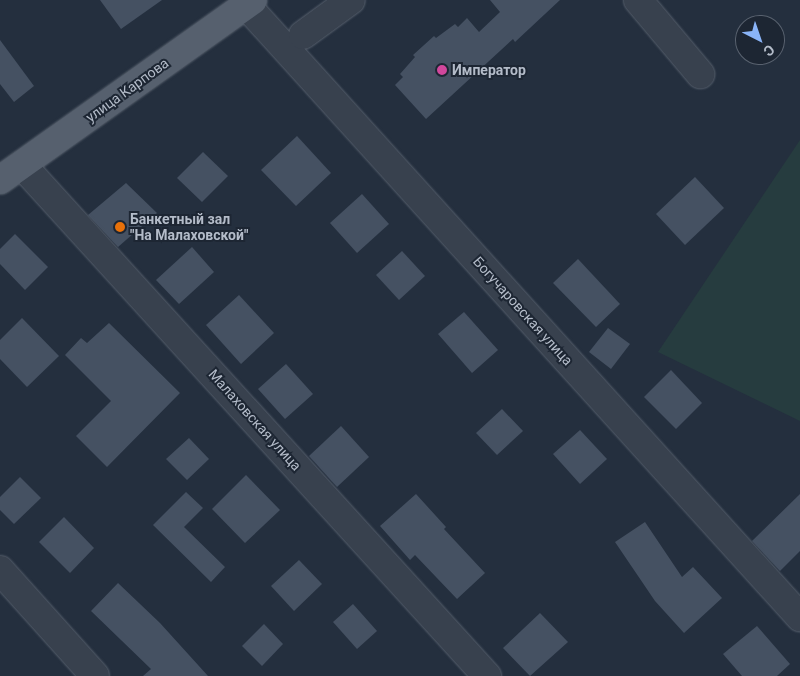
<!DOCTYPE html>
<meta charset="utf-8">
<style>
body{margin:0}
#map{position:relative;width:800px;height:676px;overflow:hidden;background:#242f3e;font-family:Roboto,sans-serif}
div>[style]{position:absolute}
.green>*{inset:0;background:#263c3f}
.building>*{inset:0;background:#455162}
.roads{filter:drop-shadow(0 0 1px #565f6c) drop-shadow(0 0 1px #565f6c)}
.minor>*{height:28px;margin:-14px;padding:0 14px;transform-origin:14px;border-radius:14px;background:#38414e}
.major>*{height:28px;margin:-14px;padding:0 14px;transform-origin:14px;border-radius:14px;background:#56606e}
.dots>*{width:14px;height:14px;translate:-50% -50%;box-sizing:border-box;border:2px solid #1d2633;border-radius:50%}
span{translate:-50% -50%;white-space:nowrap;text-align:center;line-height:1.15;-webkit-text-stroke:4px #1d2633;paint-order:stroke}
.poi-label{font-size:14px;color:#b4bcc9;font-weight:700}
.left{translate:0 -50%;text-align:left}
.street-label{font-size:14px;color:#b4bcc9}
.north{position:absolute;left:735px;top:15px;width:50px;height:50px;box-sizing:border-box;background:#1d2633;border:1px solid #59626f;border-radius:50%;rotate:139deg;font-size:14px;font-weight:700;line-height:20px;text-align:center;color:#b4bcc9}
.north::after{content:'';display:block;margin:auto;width:18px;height:22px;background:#8ab4f8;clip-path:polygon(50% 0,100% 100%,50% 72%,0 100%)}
</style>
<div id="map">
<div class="green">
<div style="clip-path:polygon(800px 140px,800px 421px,658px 352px)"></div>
</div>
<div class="building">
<div style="clip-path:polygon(100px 0,162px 0,121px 29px)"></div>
<div style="clip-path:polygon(490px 0,560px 0,515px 42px,513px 39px,426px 119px,395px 85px,403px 77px,400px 74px,415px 57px,413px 55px,434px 36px,436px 38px,455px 24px,458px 27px,467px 18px,479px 32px,500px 12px)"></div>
<div style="clip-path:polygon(0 40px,34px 86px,14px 102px,0 84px)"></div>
<div style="clip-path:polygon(297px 136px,331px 173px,296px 206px,261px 170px)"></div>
<div style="clip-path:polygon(203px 152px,228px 176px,202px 202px,177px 178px)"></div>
<div style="clip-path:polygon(695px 177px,724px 208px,685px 245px,656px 214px)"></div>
<div style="clip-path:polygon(126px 183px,157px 213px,118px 247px,88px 215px)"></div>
<div style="clip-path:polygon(362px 194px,389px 224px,357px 253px,330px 223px)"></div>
<div style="clip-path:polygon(15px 234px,48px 267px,25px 290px,0 264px,0 249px)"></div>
<div style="clip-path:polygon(192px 247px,214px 272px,179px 304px,156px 280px)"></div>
<div style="clip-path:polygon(402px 251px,425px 276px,399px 300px,376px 275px)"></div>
<div style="clip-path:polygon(578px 259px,620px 304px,596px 327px,553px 283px)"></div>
<div style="clip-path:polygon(239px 295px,274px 333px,241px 364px,206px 325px)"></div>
<div style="clip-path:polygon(464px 312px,498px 350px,472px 373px,438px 334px)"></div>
<div style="clip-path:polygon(22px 318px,59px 356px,27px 387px,0 359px,0 340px)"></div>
<div style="clip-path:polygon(109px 323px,180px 393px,107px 467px,76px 436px,111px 401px,65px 355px,81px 338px,87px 343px)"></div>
<div style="clip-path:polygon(608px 328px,630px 344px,611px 369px,589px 352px)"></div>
<div style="clip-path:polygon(286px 364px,313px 394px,285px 419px,258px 389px)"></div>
<div style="clip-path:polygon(671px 370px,702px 403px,676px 429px,644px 397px)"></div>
<div style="clip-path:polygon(502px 409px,523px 431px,497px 455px,476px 433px)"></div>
<div style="clip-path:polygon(341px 426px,369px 457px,337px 487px,309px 456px)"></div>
<div style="clip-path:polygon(580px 430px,607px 459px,580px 484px,553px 454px)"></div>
<div style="clip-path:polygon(189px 438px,209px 459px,187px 480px,166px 459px)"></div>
<div style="clip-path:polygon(246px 475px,280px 510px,245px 543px,212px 509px)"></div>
<div style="clip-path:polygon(20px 477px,41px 498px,14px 524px,0 510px,0 497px)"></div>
<div style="clip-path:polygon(186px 492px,203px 508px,184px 527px,225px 567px,211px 582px,153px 525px)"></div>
<div style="clip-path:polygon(416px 494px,446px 527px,444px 529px,485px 573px,457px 599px,415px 555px,410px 560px,380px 526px)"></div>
<div style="clip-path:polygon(800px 494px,800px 551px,780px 571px,752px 541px)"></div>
<div style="clip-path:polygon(64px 517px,94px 548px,70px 573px,39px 542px)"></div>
<div style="clip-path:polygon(645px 522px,682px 577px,693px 567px,722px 598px,684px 633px,655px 601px,615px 542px)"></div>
<div style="clip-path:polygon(299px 560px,322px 584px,294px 611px,271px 586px)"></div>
<div style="clip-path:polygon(118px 583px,160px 623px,208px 676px,143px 676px,151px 669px,91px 611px)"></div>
<div style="clip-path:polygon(353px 604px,377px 631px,357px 649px,333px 622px)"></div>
<div style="clip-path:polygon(540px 613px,568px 642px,530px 676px,503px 648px)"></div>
<div style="clip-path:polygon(264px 624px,283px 644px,262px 666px,242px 646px)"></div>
<div style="clip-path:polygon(757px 626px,790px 664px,777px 676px,742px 676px,723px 654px)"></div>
</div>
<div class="roads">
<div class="minor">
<div style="left:638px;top:0;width:97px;rotate:50deg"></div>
<div style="left:246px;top:5px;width:826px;rotate:47.85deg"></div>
<div style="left:303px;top:35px;width:59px;rotate:-36.1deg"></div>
<div style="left:22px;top:165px;width:691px;rotate:47.7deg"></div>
<div style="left:0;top:570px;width:142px;rotate:48.1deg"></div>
</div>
<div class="major">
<div style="left:0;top:180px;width:310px;rotate:-35.4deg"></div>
</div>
</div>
<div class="dots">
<div style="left:442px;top:70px;background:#d1479c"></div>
<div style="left:120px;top:227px;background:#e8710a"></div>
</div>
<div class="poi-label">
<span class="left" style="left:452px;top:70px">Император</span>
<span class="left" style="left:130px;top:227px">Банкетный зал<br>"На Малаховской"</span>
</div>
<div class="street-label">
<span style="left:127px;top:90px;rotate:-36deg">улица Карпова</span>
<span style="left:523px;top:311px;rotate:48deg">Богучаровская улица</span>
<span style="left:255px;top:420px;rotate:48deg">Малаховская улица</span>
</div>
<div class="north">С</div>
</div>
